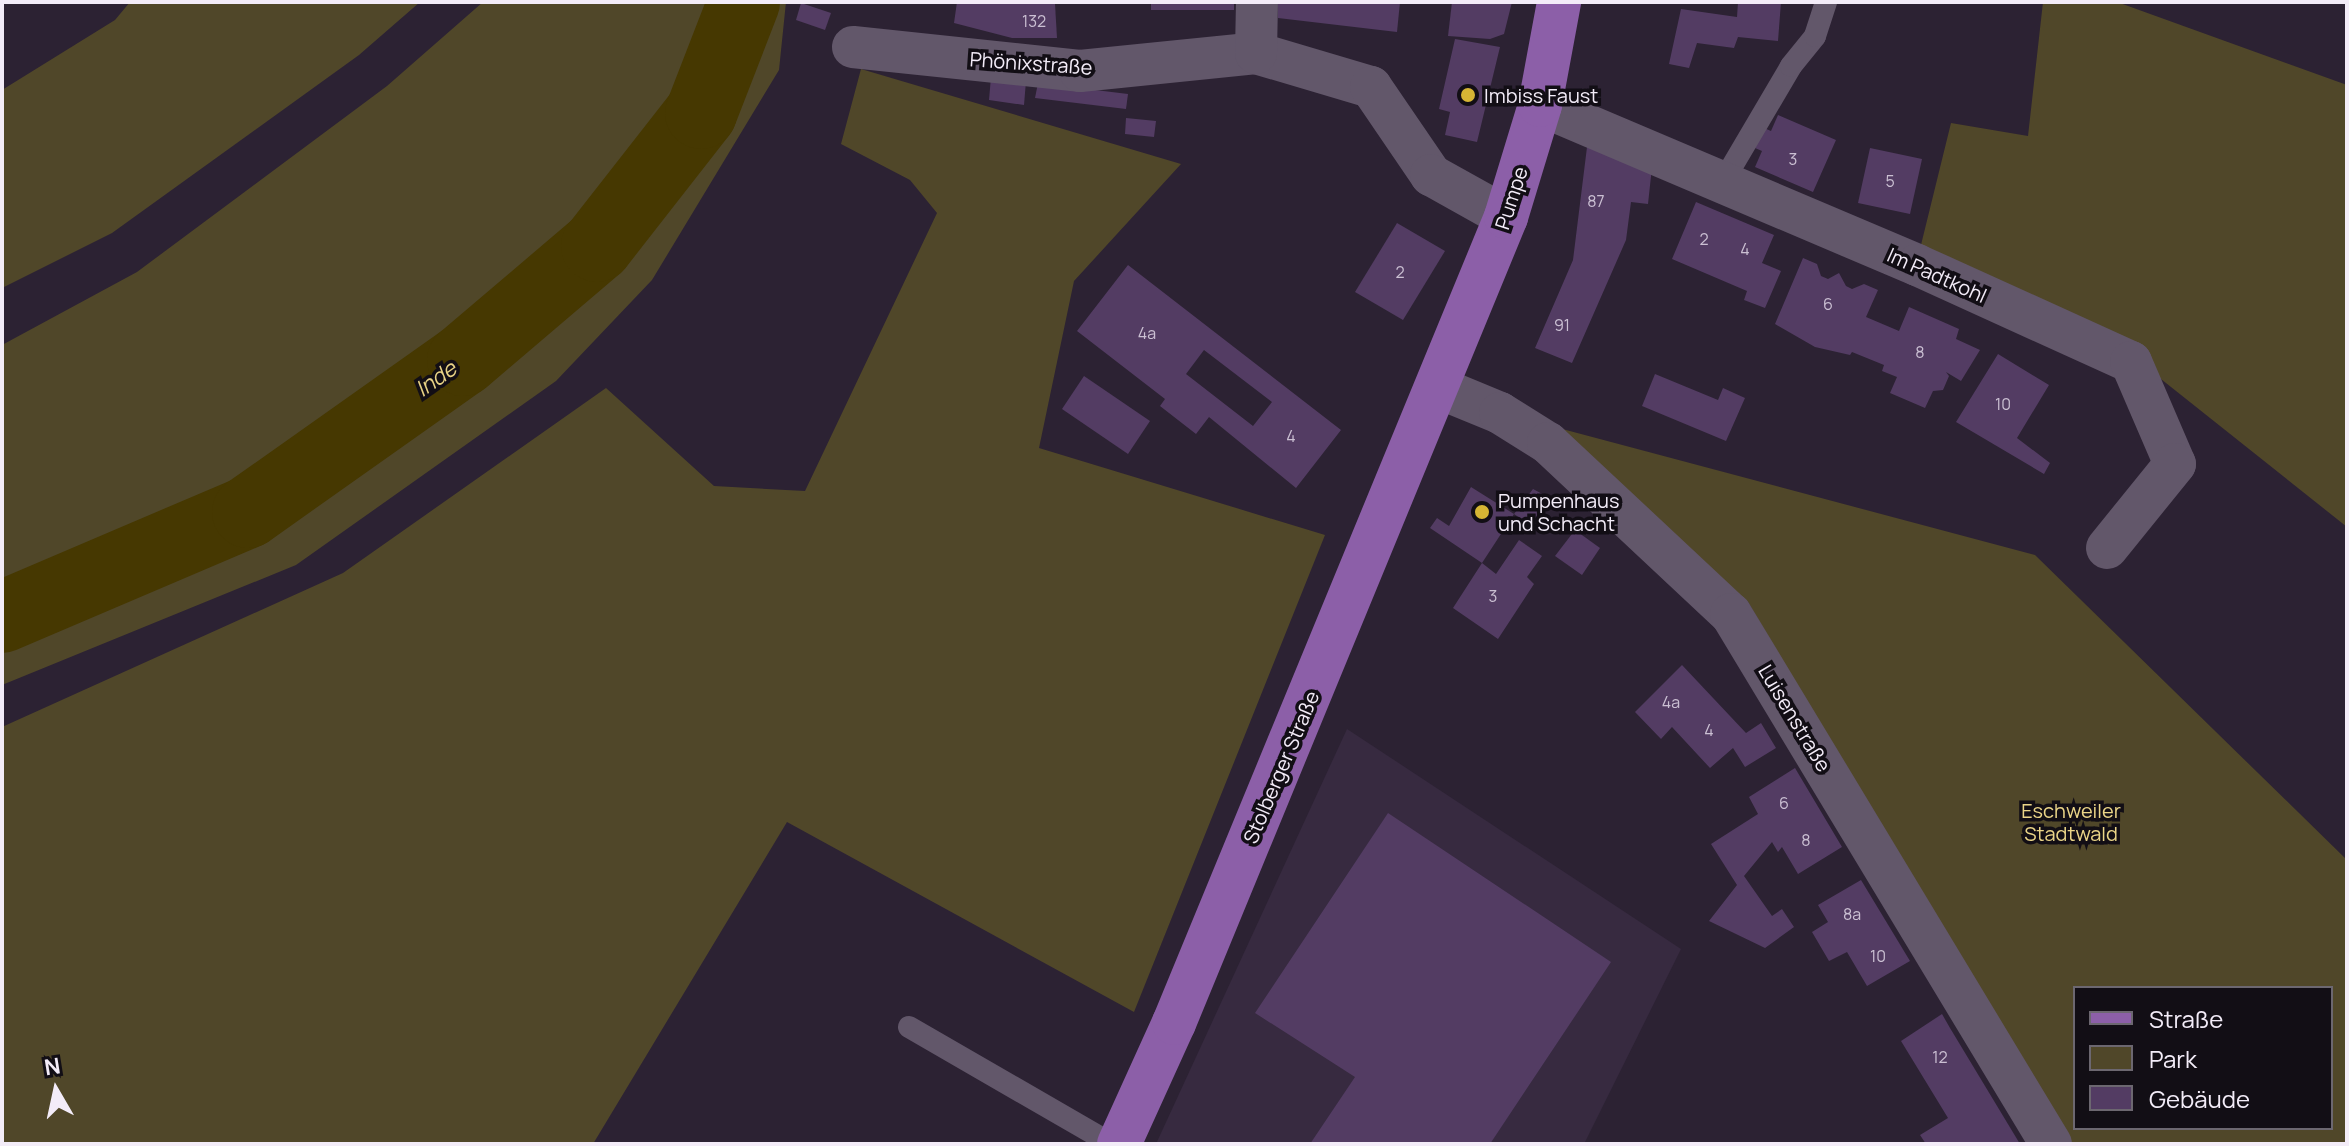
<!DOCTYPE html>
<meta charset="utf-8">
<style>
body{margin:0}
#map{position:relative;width:2349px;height:1146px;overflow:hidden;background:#2c2233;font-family:Manrope,sans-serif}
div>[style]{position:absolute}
.built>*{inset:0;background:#372a40}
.green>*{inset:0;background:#504729}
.river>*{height:72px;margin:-36px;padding:0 36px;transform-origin:36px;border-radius:36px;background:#463801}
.building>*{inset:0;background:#533c63}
.service>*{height:22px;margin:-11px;padding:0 11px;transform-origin:11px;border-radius:11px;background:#62576a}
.minor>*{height:42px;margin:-21px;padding:0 21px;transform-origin:21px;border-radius:21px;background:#62576a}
.primary>*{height:44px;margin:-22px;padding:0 22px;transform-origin:22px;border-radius:22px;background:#8c5fa8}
.dots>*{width:22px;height:22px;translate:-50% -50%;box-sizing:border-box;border:4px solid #120e15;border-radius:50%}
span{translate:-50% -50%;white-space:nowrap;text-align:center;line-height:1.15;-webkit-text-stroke:7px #120e15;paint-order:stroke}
.number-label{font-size:16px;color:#cbc0d3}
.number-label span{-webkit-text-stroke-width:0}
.street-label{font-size:20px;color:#f3ecf8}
.poi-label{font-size:20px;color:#f3ecf8}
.left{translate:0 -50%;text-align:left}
.park-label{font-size:20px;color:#ebd588}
.water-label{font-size:22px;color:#e8d285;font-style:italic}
.frame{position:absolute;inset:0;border:4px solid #f3ecf8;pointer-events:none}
.legend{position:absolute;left:2073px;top:986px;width:260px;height:144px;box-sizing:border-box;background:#120e15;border:2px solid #6c6770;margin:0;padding:10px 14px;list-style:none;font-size:24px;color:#f3ecf8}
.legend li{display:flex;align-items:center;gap:16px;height:40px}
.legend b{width:40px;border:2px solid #6c6770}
.north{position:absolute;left:16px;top:1050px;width:80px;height:80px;-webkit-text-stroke:6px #120e15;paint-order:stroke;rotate:351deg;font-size:22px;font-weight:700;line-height:32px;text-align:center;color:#f3ecf8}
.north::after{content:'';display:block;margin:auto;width:28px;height:36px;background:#f3ecf8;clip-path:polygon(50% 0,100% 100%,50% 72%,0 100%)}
</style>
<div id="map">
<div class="built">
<div style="clip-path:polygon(1347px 729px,1681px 949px,1584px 1144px,1156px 1144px)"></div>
</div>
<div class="green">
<div style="clip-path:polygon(130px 2px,420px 2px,359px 55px,112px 233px,2px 288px,2px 90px,115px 20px)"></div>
<div style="clip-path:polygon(483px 2px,786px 2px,779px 70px,652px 280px,556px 381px,296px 565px,2px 685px,2px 345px,137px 272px,387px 86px)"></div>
<div style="clip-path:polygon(2043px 2px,2117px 2px,2347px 85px,2347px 527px,2132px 356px,1919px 253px,1951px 123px,2028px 136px)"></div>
<div style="clip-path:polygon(861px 69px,1181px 164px,1074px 281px,1039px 448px,1325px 535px,1134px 1012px,787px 822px,593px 1144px,2px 1144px,2px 727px,343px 573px,606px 388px,714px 486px,805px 491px,937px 213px,910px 180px,841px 144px)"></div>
<div style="clip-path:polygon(evenodd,1551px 426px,2035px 555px,2347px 860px,2347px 1144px,2068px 1144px,1748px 602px,1551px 426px,2075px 988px,2331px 988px,2331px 1128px,2075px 1128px,2075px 988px)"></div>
</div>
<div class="river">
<div style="left:2px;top:617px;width:267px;rotate:-23.1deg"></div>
<div style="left:248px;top:512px;width:263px;rotate:-35.3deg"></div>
<div style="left:463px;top:360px;width:176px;rotate:-40.4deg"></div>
<div style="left:597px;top:246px;width:169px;rotate:-52deg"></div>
<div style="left:701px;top:113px;width:119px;rotate:-68.8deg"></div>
</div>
<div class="building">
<div style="clip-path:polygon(957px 2px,1055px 4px,1057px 38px,1012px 38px,954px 23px)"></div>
<div style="clip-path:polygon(1151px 2px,1234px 2px,1234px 10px,1151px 10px)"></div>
<div style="clip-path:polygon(1278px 2px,1400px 2px,1397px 32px,1278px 18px)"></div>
<div style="clip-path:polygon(1452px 2px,1512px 2px,1504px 34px,1490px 39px,1448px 36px)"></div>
<div style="clip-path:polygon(1738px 2px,1781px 2px,1778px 41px,1738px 37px,1734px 48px,1697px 43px,1689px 68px,1669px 64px,1681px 9px,1737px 17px)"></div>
<div style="clip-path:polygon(801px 3px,831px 13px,825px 30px,796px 20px)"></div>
<div style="clip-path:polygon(1455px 39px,1500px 47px,1477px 142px,1445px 135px,1450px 112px,1439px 109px)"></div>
<div style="clip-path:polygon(991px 77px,1026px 81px,1024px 105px,989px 100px)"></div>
<div style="clip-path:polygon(1038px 83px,1128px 94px,1126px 109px,1035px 98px)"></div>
<div style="clip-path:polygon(1778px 115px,1836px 140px,1813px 192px,1755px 167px,1762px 151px,1755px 148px,1764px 128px,1771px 131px)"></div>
<div style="clip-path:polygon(1126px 118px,1156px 121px,1154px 137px,1125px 134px)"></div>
<div style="clip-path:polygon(1588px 139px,1652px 167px,1648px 204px,1631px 202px,1626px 240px,1572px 363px,1535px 348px,1573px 260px)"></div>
<div style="clip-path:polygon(1870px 148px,1922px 159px,1910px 214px,1858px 203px)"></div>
<div style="clip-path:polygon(1696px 202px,1774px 235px,1762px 263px,1781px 271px,1765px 308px,1744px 300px,1747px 291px,1672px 259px)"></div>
<div style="clip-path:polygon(1397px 223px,1445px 251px,1403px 320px,1355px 292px)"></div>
<div style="clip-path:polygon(1803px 258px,1817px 264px,1821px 276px,1828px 279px,1839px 273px,1846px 286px,1852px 289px,1864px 284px,1878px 290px,1866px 317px,1899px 331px,1909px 307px,1959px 329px,1956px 339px,1980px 350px,1961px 381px,1946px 372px,1949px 376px,1943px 390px,1933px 391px,1925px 408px,1890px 393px,1897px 377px,1882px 371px,1884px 365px,1852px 352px,1850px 355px,1815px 347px,1775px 324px)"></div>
<div style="clip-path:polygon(evenodd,1128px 265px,1341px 430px,1296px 488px,1209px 417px,1196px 434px,1160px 406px,1165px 399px,1077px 331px,1128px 265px,1204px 350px,1272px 402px,1253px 426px,1186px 374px,1204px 350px)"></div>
<div style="clip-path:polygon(1998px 354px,2049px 385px,2017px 438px,2050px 463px,2044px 474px,1956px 422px)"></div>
<div style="clip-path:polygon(1655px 374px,1718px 400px,1723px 388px,1745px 398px,1726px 441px,1642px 406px)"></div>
<div style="clip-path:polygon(1084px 376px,1150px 421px,1128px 454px,1062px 409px)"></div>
<div style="clip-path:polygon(1471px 487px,1514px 514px,1533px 489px,1550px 498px,1530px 525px,1514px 514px,1482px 563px,1430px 528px,1437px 518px,1449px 526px)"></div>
<div style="clip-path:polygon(1575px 530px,1600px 548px,1582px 575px,1555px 556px)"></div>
<div style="clip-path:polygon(1519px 540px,1542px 556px,1527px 577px,1534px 584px,1498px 639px,1453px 608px,1482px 563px,1496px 574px)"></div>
<div style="clip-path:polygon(1682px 665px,1746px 733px,1761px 723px,1776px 748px,1745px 767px,1733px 748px,1710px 768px,1672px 727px,1661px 739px,1635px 712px)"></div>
<div style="clip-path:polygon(1795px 768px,1842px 847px,1798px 874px,1782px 847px,1778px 852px,1772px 842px,1744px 876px,1772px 916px,1782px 909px,1794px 927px,1765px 948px,1709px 921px,1737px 885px,1711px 844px,1758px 814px,1749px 797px)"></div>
<div style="clip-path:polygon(1388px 813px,1611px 962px,1490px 1144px,1310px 1144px,1355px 1077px,1255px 1013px)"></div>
<div style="clip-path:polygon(1861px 880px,1910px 961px,1867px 986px,1847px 952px,1829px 961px,1812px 932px,1828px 922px,1818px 905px)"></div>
<div style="clip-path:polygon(1942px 1014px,1950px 1028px,2020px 1144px,1926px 1144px,1920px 1135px,1948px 1118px,1901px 1041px)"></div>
</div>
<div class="service">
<div style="left:1721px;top:185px;width:138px;rotate:-59.5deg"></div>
<div style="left:1791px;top:66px;width:38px;rotate:-51deg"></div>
<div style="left:1815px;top:36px;width:36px;rotate:-72deg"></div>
<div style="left:909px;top:1027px;width:234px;rotate:30deg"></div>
</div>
<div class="minor">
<div style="left:853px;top:47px;width:228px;rotate:6deg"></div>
<div style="left:1080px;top:71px;width:177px;rotate:-5.8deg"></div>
<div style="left:1256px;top:53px;width:120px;rotate:16.5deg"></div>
<div style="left:1371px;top:87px;width:107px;rotate:55.7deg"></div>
<div style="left:1431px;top:175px;width:86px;rotate:29.2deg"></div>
<div style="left:1256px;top:53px;width:51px;rotate:-88.9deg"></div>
<div style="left:1540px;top:105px;width:410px;rotate:23deg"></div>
<div style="left:1917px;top:265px;width:235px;rotate:24.4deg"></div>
<div style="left:2131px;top:362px;width:111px;rotate:66.7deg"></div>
<div style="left:2175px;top:464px;width:108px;rotate:129deg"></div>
<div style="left:1437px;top:387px;width:68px;rotate:22.4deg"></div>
<div style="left:1500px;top:413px;width:57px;rotate:32deg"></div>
<div style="left:1548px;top:443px;width:250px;rotate:43.1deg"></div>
<div style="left:1731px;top:614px;width:619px;rotate:58.88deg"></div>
</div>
<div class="primary">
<div style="left:1119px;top:1144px;width:133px;rotate:-65.6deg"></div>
<div style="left:1174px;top:1023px;width:872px;rotate:-67.61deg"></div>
<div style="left:1506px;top:217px;width:117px;rotate:-73.1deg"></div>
<div style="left:1540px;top:105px;width:105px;rotate:-79.5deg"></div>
</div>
<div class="dots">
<div style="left:1468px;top:95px;background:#d6b534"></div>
<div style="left:1482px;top:512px;background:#d6b534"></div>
</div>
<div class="number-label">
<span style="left:1034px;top:21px">132</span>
<span style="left:1793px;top:159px">3</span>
<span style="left:1890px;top:181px">5</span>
<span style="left:1596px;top:201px">87</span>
<span style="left:1704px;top:239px">2</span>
<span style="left:1745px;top:249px">4</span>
<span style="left:1400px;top:272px">2</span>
<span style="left:1828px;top:304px">6</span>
<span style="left:1562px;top:325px">91</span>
<span style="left:1147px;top:333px">4a</span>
<span style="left:1920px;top:352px">8</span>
<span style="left:2003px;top:404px">10</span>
<span style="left:1291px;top:436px">4</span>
<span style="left:1493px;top:596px">3</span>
<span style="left:1671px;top:702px">4a</span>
<span style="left:1709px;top:730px">4</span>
<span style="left:1784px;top:803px">6</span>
<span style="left:1806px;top:840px">8</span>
<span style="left:1852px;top:914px">8a</span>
<span style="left:1878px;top:956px">10</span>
<span style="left:1940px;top:1057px">12</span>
</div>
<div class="street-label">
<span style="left:1031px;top:63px;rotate:4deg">Phönixstraße</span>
<span style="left:1511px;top:198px;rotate:-72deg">Pumpe</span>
<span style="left:1937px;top:275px;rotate:24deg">Im Padtkohl</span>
<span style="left:1795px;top:718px;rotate:59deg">Luisenstraße</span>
<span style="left:1281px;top:767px;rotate:-67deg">Stolberger Straße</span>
</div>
<div class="poi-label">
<span class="left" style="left:1484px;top:95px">Imbiss Faust</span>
<span class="left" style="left:1498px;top:512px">Pumpenhaus<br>und Schacht</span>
</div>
<div class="park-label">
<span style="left:2071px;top:822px">Eschweiler<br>Stadtwald</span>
</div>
<div class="water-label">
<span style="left:436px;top:379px;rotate:-35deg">Inde</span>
</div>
<div class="frame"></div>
<ul class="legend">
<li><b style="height:10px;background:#8c5fa8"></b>Straße</li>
<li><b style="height:22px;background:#504729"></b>Park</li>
<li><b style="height:22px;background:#533c63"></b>Gebäude</li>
</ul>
<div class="north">N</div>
</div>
